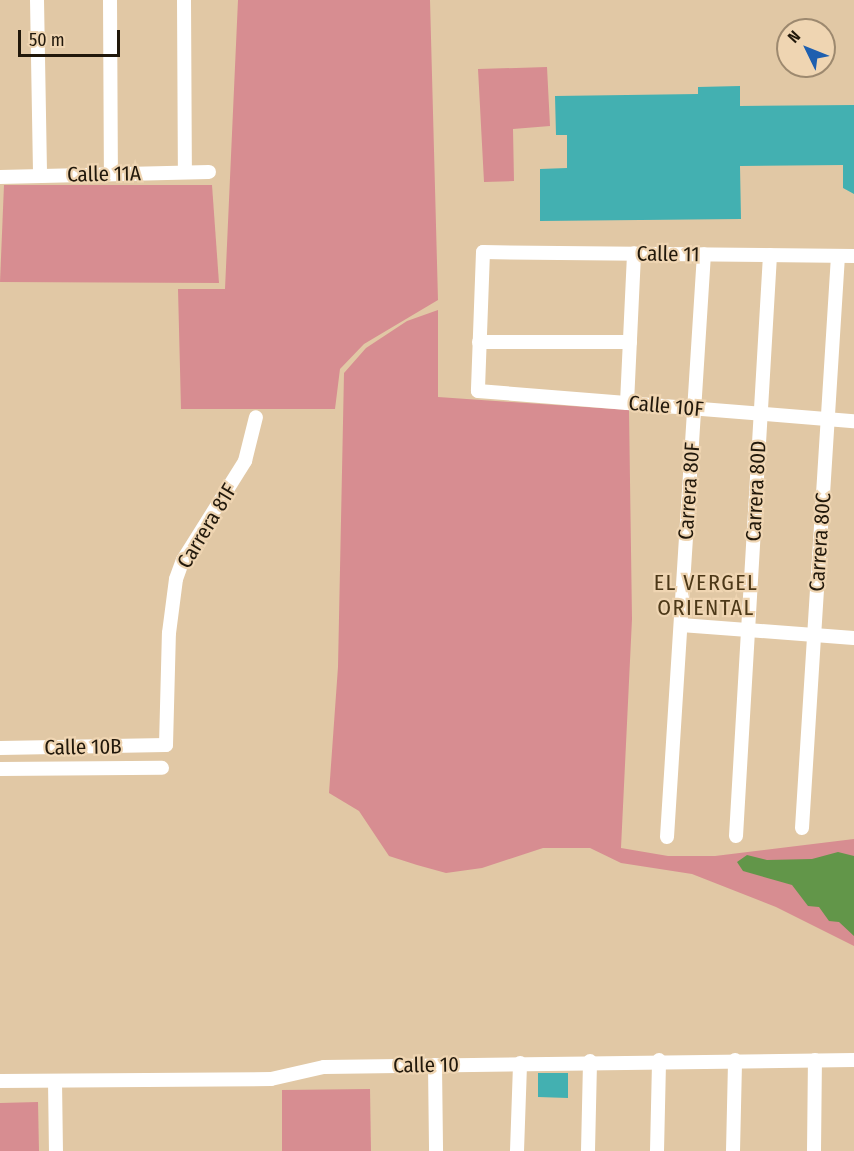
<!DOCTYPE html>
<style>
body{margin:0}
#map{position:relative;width:854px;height:1151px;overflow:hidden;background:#e1c8a5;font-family:"Fira Sans Condensed",sans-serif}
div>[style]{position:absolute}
.green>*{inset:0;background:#d78d91}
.water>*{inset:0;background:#629649}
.building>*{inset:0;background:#43b0b1}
.minor>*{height:14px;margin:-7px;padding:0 7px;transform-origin:7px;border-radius:7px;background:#fff}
span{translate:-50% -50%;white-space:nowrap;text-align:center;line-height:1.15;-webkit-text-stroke:4.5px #efd5b2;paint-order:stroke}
.street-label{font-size:21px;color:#21180b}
.neighbourhood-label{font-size:22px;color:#4c3818;letter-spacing:1.5px}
.north{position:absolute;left:776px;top:18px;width:60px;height:60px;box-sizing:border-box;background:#efd5b2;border:2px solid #9d896f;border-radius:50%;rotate:313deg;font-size:16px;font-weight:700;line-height:24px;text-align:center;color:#21180b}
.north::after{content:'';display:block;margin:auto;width:21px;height:27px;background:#1e5faf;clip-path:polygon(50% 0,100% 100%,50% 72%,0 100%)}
.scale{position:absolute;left:18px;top:30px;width:102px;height:27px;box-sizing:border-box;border:3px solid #21180b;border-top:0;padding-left:8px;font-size:18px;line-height:21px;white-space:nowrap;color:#21180b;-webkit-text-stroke:4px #efd5b2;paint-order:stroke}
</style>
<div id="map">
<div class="green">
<div style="clip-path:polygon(238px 0,430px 0,438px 300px,364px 344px,340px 369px,335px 409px,181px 409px,178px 289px,225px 289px)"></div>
<div style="clip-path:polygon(547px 67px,550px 126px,513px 129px,514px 181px,484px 182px,478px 69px)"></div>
<div style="clip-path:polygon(4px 185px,212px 185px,219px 283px,0 282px)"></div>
<div style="clip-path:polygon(438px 310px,438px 397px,629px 410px,632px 619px,621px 848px,668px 856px,715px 856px,854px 839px,854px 946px,776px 907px,692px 874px,621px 863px,590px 848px,543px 848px,482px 868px,446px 873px,417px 865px,389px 856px,359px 811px,329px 793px,338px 667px,344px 373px,366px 348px,407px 321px)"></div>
<div style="clip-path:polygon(370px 1089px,371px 1151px,282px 1151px,282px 1090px)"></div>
<div style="clip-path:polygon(38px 1102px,39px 1151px,0 1151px,0 1103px)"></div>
</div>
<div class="water">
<div style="clip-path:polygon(838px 852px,854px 856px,854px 936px,839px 922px,829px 921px,819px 907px,808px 906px,792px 885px,743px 871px,737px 862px,747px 855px,767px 860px,812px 859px)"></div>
</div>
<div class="building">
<div style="clip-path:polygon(740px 86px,740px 106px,854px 105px,854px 194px,843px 188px,843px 165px,740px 166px,741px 219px,540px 221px,540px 169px,567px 168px,567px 135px,556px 135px,555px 96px,698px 94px,698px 87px)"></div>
<div style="clip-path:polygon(538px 1073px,568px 1073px,568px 1098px,538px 1097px)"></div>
</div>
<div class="minor">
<div style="left:37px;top:0;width:176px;rotate:89deg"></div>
<div style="left:110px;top:0;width:174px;rotate:89.7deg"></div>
<div style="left:184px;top:0;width:172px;rotate:89.7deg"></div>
<div style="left:0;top:177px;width:209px;rotate:-1.4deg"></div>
<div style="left:854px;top:256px;width:371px;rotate:-179.4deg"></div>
<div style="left:483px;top:252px;width:139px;rotate:92.1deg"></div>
<div style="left:478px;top:391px;width:377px;rotate:4.6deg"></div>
<div style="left:479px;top:342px;width:151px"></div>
<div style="left:627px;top:403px;width:150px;rotate:-87.3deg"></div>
<div style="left:681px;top:625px;width:173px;rotate:4.3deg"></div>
<div style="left:0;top:748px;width:166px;rotate:-1deg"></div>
<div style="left:166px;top:745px;width:112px;rotate:-88.5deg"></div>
<div style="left:169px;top:633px;width:54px;rotate:-82.6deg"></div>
<div style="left:176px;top:579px;width:20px;rotate:-70deg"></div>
<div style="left:183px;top:560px;width:117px;rotate:-57.9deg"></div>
<div style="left:245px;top:461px;width:45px;rotate:-76deg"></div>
<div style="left:0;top:769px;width:162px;rotate:-0.4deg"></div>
<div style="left:802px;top:828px;width:573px;rotate:-86.4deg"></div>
<div style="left:736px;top:836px;width:582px;rotate:-86.65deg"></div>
<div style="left:667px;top:837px;width:584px;rotate:-86.37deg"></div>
<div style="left:435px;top:1065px;width:86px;rotate:89.3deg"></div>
<div style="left:0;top:1081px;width:271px;rotate:-0.4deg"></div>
<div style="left:271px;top:1079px;width:54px;rotate:-12.8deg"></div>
<div style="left:324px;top:1067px;width:530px;rotate:-0.76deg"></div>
<div style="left:55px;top:1081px;width:70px;rotate:89.2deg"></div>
<div style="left:517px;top:1151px;width:88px;rotate:-88deg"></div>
<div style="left:588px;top:1151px;width:90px;rotate:-88.7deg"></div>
<div style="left:657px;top:1151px;width:91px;rotate:-88.7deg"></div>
<div style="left:733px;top:1151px;width:91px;rotate:-88.7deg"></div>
<div style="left:814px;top:1151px;width:91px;rotate:-89.4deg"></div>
</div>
<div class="street-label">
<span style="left:104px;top:174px;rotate:-1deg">Calle 11A</span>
<span style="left:668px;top:254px;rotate:1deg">Calle 11</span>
<span style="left:666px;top:406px;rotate:5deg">Calle 10F</span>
<span style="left:689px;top:491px;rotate:-86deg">Carrera 80F</span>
<span style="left:756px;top:491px;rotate:-87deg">Carrera 80D</span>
<span style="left:207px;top:526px;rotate:-59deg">Carrera 81F</span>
<span style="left:820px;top:542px;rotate:-86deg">Carrera 80C</span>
<span style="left:83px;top:747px;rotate:-1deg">Calle 10B</span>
<span style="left:426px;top:1065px;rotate:-1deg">Calle 10</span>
</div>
<div class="neighbourhood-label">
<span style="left:706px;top:595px">EL VERGEL<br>ORIENTAL</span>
</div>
<div class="north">N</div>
<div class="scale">50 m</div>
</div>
